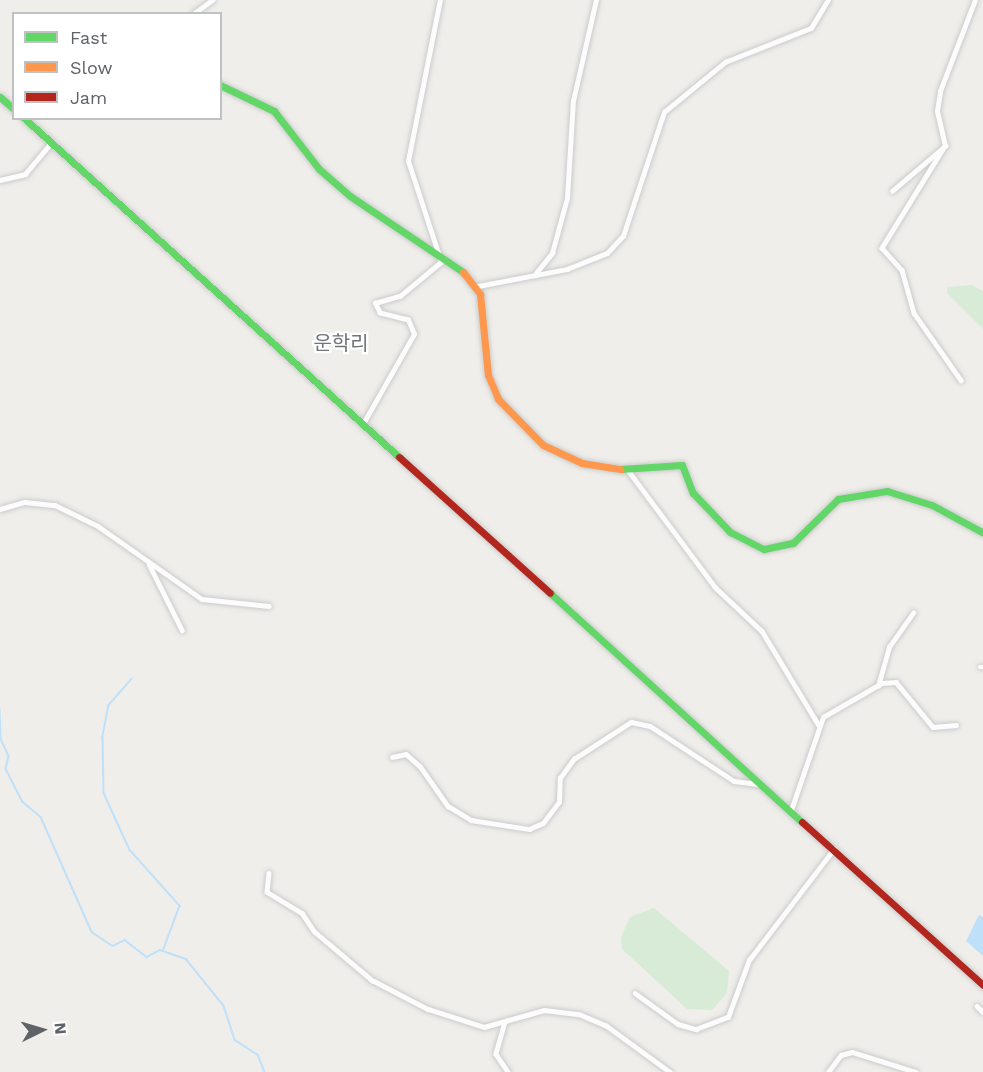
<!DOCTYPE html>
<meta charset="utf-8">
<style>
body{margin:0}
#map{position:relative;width:983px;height:1072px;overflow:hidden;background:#efeeea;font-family:"Work Sans","Noto Sans KR",sans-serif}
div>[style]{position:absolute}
.green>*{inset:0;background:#d8ebd6}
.water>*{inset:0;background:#bfe0f9}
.stream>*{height:1.5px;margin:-0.75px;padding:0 0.75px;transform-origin:0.75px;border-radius:0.75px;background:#bfe0f9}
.roads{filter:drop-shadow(0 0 2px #cbcccc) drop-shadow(0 0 2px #cbcccc)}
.street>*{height:4.5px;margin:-2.25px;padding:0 2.25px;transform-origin:2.25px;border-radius:2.25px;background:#fdfcfc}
.fast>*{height:7px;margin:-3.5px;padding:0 3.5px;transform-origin:3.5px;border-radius:3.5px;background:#63d668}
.slow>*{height:7px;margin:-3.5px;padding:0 3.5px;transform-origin:3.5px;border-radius:3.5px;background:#ff974d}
.jam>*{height:7px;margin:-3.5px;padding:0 3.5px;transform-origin:3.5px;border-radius:3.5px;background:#b3261e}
span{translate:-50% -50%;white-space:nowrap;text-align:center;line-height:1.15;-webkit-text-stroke:4.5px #fff;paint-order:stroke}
.quarter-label{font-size:20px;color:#70757a}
.legend{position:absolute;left:12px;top:12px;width:210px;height:108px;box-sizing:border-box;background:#fff;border:2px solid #bfc1c3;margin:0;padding:8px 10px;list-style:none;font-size:18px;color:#5f6368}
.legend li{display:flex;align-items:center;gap:12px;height:30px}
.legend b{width:30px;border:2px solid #bfc1c3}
.north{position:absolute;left:12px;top:1000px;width:60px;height:60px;-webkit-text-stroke:4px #fff;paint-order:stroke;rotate:85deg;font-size:16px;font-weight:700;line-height:24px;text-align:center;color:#5f6368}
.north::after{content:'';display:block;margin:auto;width:21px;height:27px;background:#5f6368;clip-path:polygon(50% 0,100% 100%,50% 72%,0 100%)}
</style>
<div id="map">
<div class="green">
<div style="clip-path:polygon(972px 285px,983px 291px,983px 329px,947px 293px,947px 287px)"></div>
<div style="clip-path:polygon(654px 908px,729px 971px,727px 993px,712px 1010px,687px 1009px,622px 949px,621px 937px,630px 917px)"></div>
</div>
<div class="water">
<div style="clip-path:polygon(979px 915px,983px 917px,983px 956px,966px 941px)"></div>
</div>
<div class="stream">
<div style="left:132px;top:679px;width:35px;rotate:131deg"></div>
<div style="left:109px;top:705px;width:33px;rotate:101deg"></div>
<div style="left:103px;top:737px;width:56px;rotate:89deg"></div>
<div style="left:104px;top:793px;width:63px;rotate:65.5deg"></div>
<div style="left:130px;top:850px;width:75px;rotate:48.2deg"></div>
<div style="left:180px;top:906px;width:46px;rotate:110.4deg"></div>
<div style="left:0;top:709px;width:30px;rotate:88deg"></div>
<div style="left:1px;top:739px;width:19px;rotate:65deg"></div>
<div style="left:9px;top:756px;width:13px;rotate:103deg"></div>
<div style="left:6px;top:769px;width:37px;rotate:63deg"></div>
<div style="left:23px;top:802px;width:23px;rotate:40deg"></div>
<div style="left:41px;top:817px;width:126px;rotate:66.1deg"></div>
<div style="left:92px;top:932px;width:25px;rotate:34deg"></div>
<div style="left:113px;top:946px;width:13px;rotate:-27deg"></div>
<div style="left:125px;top:940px;width:28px;rotate:38deg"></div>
<div style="left:147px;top:957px;width:15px;rotate:-28deg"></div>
<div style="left:160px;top:950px;width:28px;rotate:19deg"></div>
<div style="left:186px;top:959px;width:60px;rotate:51deg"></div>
<div style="left:224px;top:1006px;width:36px;rotate:72deg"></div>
<div style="left:235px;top:1040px;width:27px;rotate:33deg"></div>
<div style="left:258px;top:1055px;width:18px;rotate:68deg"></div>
</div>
<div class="roads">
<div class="street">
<div style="left:193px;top:14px;width:24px;rotate:-36deg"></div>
<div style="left:945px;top:146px;width:120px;rotate:121.7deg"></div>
<div style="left:882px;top:248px;width:30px;rotate:48deg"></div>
<div style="left:902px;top:270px;width:45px;rotate:74.4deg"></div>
<div style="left:914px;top:313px;width:82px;rotate:55deg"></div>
<div style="left:0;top:180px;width:26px;rotate:-13deg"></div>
<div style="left:25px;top:174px;width:40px;rotate:-50deg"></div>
<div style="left:892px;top:191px;width:70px;rotate:-40.3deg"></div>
<div style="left:945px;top:146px;width:36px;rotate:-103deg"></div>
<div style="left:937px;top:111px;width:20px;rotate:-81deg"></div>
<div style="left:940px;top:91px;width:97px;rotate:-69deg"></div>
<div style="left:536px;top:273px;width:26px;rotate:-51deg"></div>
<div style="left:552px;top:253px;width:57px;rotate:-74.7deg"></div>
<div style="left:567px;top:198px;width:97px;rotate:-86.5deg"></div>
<div style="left:573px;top:101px;width:104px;rotate:-77.2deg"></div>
<div style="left:478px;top:286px;width:91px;rotate:-10.8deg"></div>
<div style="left:567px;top:269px;width:43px;rotate:-21.8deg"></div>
<div style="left:607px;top:253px;width:23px;rotate:-47deg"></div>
<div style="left:623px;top:236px;width:131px;rotate:-71.7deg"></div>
<div style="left:664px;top:112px;width:79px;rotate:-39.3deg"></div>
<div style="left:725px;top:62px;width:92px;rotate:-21.6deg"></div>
<div style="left:811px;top:28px;width:33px;rotate:-59deg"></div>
<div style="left:364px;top:422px;width:101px;rotate:-60.4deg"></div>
<div style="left:414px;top:334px;width:15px;rotate:-113deg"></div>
<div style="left:408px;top:320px;width:29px;rotate:-166deg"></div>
<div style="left:380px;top:313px;width:11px;rotate:-117deg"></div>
<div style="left:375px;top:303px;width:26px;rotate:-16deg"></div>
<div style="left:400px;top:296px;width:53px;rotate:-39.7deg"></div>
<div style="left:441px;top:262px;width:106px;rotate:-108.1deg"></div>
<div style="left:408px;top:161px;width:164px;rotate:-78.8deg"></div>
<div style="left:628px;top:470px;width:147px;rotate:53.3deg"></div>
<div style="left:716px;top:588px;width:63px;rotate:43.1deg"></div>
<div style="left:762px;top:631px;width:109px;rotate:58.9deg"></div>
<div style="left:0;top:509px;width:26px;rotate:-16deg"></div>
<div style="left:25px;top:502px;width:30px;rotate:6deg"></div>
<div style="left:55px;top:505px;width:48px;rotate:26deg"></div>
<div style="left:98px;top:526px;width:127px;rotate:35.1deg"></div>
<div style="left:202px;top:599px;width:67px;rotate:6deg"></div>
<div style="left:149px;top:564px;width:74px;rotate:63.4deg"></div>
<div style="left:980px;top:667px;width:3px"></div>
<div style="left:878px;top:686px;width:41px;rotate:-74.2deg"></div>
<div style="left:889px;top:647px;width:42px;rotate:-54.8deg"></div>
<div style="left:392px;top:757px;width:14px;rotate:-12deg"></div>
<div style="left:406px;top:754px;width:18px;rotate:41deg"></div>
<div style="left:420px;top:766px;width:49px;rotate:55deg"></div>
<div style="left:448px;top:806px;width:27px;rotate:31deg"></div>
<div style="left:471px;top:820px;width:59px;rotate:8.8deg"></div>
<div style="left:529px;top:829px;width:15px;rotate:-23deg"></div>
<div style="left:543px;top:823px;width:26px;rotate:-53deg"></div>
<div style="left:559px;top:802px;width:24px;rotate:-88deg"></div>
<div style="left:560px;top:778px;width:24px;rotate:-54deg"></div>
<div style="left:574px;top:759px;width:68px;rotate:-33deg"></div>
<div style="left:631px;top:722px;width:19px;rotate:12deg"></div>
<div style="left:650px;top:726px;width:100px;rotate:33.2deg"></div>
<div style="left:734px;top:781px;width:26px;rotate:7deg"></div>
<div style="left:791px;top:810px;width:98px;rotate:-71deg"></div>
<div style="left:823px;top:717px;width:68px;rotate:-30deg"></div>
<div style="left:882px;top:683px;width:14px;rotate:-4deg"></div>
<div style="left:896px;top:682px;width:58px;rotate:50.6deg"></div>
<div style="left:933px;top:727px;width:23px;rotate:-5deg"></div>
<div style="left:269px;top:873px;width:19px;rotate:96deg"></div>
<div style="left:267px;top:892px;width:41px;rotate:31deg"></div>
<div style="left:302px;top:913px;width:23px;rotate:56deg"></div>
<div style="left:315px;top:932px;width:75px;rotate:40.1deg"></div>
<div style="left:372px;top:980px;width:63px;rotate:27.4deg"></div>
<div style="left:428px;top:1009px;width:59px;rotate:17.8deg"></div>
<div style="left:484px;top:1027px;width:62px;rotate:-15.8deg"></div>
<div style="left:544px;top:1010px;width:35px;rotate:7deg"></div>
<div style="left:579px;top:1014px;width:30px;rotate:23deg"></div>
<div style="left:607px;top:1026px;width:78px;rotate:36.1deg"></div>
<div style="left:635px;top:993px;width:53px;rotate:35.8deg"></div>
<div style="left:678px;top:1024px;width:19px;rotate:16deg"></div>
<div style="left:696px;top:1029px;width:34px;rotate:-21deg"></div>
<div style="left:728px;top:1017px;width:61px;rotate:-69.8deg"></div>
<div style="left:749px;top:960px;width:140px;rotate:-52.6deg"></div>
<div style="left:977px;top:1006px;width:8px;rotate:45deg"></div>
<div style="left:505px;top:1022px;width:33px;rotate:106deg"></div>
<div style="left:496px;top:1054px;width:22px;rotate:56deg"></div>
<div style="left:828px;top:1072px;width:21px;rotate:-53deg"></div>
<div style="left:841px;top:1055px;width:11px;rotate:-15deg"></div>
<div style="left:852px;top:1052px;width:67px;rotate:17.4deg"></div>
</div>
<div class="fast">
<div style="left:220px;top:85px;width:60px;rotate:25.7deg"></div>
<div style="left:274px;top:111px;width:73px;rotate:52.2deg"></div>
<div style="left:319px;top:169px;width:41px;rotate:41.1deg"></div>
<div style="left:350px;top:196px;width:136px;rotate:33.9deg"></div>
<div style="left:0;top:97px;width:18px;rotate:41deg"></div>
<div style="left:24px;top:118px;width:506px;rotate:42.11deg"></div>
<div style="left:621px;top:469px;width:61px;rotate:-3.8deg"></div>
<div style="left:682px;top:465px;width:30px;rotate:69deg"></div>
<div style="left:693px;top:493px;width:54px;rotate:46.5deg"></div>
<div style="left:730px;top:532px;width:38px;rotate:27deg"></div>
<div style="left:764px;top:549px;width:30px;rotate:-12deg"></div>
<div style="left:793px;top:543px;width:63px;rotate:-44.4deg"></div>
<div style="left:838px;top:499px;width:50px;rotate:-9.3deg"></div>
<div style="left:887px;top:491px;width:47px;rotate:17.3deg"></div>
<div style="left:932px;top:505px;width:57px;rotate:28.4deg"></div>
<div style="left:550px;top:593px;width:341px;rotate:42.3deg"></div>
</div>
<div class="slow">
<div style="left:463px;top:272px;width:28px;rotate:52deg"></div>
<div style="left:480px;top:294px;width:81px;rotate:84.4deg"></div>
<div style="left:488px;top:375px;width:26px;rotate:67deg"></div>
<div style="left:498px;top:399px;width:64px;rotate:45.6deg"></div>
<div style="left:543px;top:445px;width:43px;rotate:24.8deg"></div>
<div style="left:582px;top:463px;width:39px;rotate:9deg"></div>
</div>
<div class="jam">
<div style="left:399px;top:457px;width:203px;rotate:42deg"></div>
<div style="left:802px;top:822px;width:244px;rotate:42deg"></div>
</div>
</div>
<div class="quarter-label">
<span style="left:341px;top:343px">운학리</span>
</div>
<ul class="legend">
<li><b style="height:8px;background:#63d668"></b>Fast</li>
<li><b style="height:8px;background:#ff974d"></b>Slow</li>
<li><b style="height:8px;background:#b3261e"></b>Jam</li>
</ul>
<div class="north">N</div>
</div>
